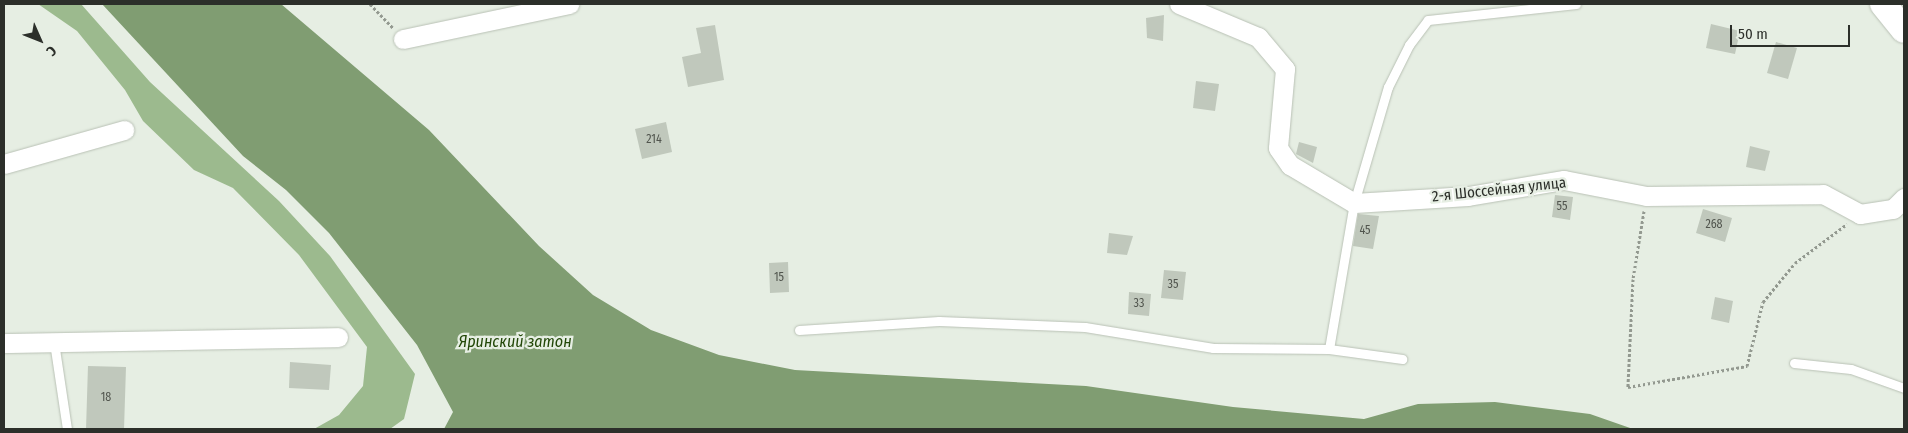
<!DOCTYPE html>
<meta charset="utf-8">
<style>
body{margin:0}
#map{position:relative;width:1908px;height:433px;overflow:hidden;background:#e6eee3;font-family:"Fira Sans Condensed",sans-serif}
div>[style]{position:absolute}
.forest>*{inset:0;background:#9cba8e}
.water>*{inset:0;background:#809d72}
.building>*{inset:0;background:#c0c8bc}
.path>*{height:3px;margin-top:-1.5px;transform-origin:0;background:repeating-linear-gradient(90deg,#939990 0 2.5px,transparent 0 5px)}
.roads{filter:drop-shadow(0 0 1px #b9c1b5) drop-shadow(0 0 1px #b9c1b5)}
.lane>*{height:9px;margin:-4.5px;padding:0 4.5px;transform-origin:4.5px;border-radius:4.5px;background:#fff}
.street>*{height:19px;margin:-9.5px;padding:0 9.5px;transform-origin:9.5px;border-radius:9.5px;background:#fff}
.secondary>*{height:26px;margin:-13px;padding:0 13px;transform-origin:13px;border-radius:13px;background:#fff}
span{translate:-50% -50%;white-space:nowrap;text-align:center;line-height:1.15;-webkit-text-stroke:4.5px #e6eee3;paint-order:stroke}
.number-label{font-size:12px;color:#51554e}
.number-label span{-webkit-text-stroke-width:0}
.street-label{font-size:15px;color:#2c2f2a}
.water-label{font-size:16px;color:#234809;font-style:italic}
.frame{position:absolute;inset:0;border:5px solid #2c2f2a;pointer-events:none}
.north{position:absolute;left:15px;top:15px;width:50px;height:50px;-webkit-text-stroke:4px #e6eee3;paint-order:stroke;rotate:134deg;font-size:14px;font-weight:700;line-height:20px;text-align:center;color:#2c2f2a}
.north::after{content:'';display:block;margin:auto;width:18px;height:22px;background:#2c2f2a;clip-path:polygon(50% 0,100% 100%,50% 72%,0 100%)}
.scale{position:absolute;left:1730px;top:25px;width:120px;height:22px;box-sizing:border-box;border:2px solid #2c2f2a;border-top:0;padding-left:6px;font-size:15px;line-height:18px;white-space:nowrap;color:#2c2f2a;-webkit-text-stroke:4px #e6eee3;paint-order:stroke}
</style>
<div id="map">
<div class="forest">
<div style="clip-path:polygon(38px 4px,81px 4px,150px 82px,279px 201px,330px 256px,415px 374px,404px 419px,390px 429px,314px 429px,339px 415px,363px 386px,367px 347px,299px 255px,233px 188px,194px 170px,143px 121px,125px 90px,77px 31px)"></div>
</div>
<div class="water">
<div style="clip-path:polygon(102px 4px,281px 4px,429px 130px,539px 246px,593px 295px,651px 330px,719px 355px,795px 370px,1086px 386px,1233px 407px,1364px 419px,1418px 404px,1495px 402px,1590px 414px,1633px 429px,444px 429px,453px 412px,417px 345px,329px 233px,286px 190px,243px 156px)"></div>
</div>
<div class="building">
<div style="clip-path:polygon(1164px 15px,1163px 41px,1147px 38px,1146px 18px)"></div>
<div style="clip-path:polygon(1711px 24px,1740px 31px,1735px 54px,1706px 48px)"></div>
<div style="clip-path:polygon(715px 25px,724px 80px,688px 87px,682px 57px,701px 53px,696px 28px)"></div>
<div style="clip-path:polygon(1776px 42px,1797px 48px,1788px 79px,1767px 73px)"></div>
<div style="clip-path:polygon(1196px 81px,1219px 84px,1215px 111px,1193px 108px)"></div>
<div style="clip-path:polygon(666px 122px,672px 152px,642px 159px,635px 129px)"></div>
<div style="clip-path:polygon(1299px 142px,1317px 147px,1313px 163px,1296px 154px)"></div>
<div style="clip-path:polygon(1750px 146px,1770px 151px,1765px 171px,1746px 167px)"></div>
<div style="clip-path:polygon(1555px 195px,1573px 197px,1570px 220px,1552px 217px)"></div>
<div style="clip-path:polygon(1703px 209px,1732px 218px,1725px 242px,1696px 233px)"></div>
<div style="clip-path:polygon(1358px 214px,1379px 216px,1373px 249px,1353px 246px)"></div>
<div style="clip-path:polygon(1109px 233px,1133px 236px,1127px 255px,1107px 253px)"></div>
<div style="clip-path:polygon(788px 262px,789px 292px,770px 293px,769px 263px)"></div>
<div style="clip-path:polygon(1164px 270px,1186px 272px,1183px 300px,1161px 298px)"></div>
<div style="clip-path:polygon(1129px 292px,1151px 294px,1149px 316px,1128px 314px)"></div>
<div style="clip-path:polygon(1715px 297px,1733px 301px,1729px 323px,1711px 319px)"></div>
<div style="clip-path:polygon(290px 362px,331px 365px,329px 390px,289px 388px)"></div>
<div style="clip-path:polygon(88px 366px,126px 367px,124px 429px,86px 429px)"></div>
</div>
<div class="path">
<div style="left:370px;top:4px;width:33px;rotate:46deg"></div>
<div style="left:1644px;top:211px;width:69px;rotate:99.2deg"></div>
<div style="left:1633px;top:279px;width:108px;rotate:92.7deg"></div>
<div style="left:1628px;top:387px;width:121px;rotate:-10deg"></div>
<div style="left:1747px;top:366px;width:66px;rotate:-76deg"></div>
<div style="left:1763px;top:302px;width:50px;rotate:-50.6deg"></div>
<div style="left:1795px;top:263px;width:65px;rotate:-36.9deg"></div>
</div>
<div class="roads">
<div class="lane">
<div style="left:799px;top:330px;width:140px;rotate:-3.7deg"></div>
<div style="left:939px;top:321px;width:146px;rotate:2.4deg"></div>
<div style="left:1085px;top:327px;width:130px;rotate:9.3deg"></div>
<div style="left:1213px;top:348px;width:116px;rotate:0.5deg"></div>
<div style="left:1329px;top:349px;width:74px;rotate:7.8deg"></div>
<div style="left:54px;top:342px;width:88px;rotate:81.5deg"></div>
<div style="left:1329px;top:349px;width:148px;rotate:-80.3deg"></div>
<div style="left:1354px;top:203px;width:121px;rotate:-73.7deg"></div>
<div style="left:1388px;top:87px;width:47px;rotate:-63.4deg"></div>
<div style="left:1409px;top:45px;width:31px;rotate:-53deg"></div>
<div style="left:1428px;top:20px;width:149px;rotate:-6.2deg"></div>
<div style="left:1794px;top:363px;width:57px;rotate:6deg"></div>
<div style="left:1851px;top:369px;width:56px;rotate:19.7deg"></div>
</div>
<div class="street">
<div style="left:1179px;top:4px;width:86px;rotate:22.7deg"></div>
<div style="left:1258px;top:37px;width:42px;rotate:49.8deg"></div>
<div style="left:1285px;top:69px;width:79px;rotate:95.1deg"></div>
<div style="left:1278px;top:148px;width:21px;rotate:55deg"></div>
<div style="left:1290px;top:165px;width:74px;rotate:30.7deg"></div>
<div style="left:1354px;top:203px;width:114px;rotate:-3.5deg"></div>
<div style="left:1468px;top:196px;width:97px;rotate:-9.5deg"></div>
<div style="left:1564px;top:180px;width:84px;rotate:11deg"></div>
<div style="left:1646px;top:196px;width:177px;rotate:-0.6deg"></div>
<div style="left:1823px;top:194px;width:42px;rotate:28.4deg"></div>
<div style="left:1860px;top:214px;width:33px;rotate:-9deg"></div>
<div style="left:1893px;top:209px;width:16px;rotate:-45deg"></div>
<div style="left:403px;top:39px;width:170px;rotate:-11.9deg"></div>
<div style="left:4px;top:164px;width:125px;rotate:-15.8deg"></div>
<div style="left:4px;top:343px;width:334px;rotate:-1deg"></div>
</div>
<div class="secondary">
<div style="left:1883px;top:4px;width:33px;rotate:51deg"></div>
</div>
</div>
<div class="number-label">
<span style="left:654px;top:140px">214</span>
<span style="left:1562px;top:207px">55</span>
<span style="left:1714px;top:225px">268</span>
<span style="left:1365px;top:231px">45</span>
<span style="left:779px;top:278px">15</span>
<span style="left:1173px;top:285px">35</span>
<span style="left:1139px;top:304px">33</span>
<span style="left:106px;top:398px">18</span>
</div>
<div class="street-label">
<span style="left:1499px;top:190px;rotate:-6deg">2-я Шоссейная улица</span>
</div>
<div class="water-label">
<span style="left:515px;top:342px">Яринский затон</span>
</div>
<div class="frame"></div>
<div class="north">С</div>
<div class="scale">50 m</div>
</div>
